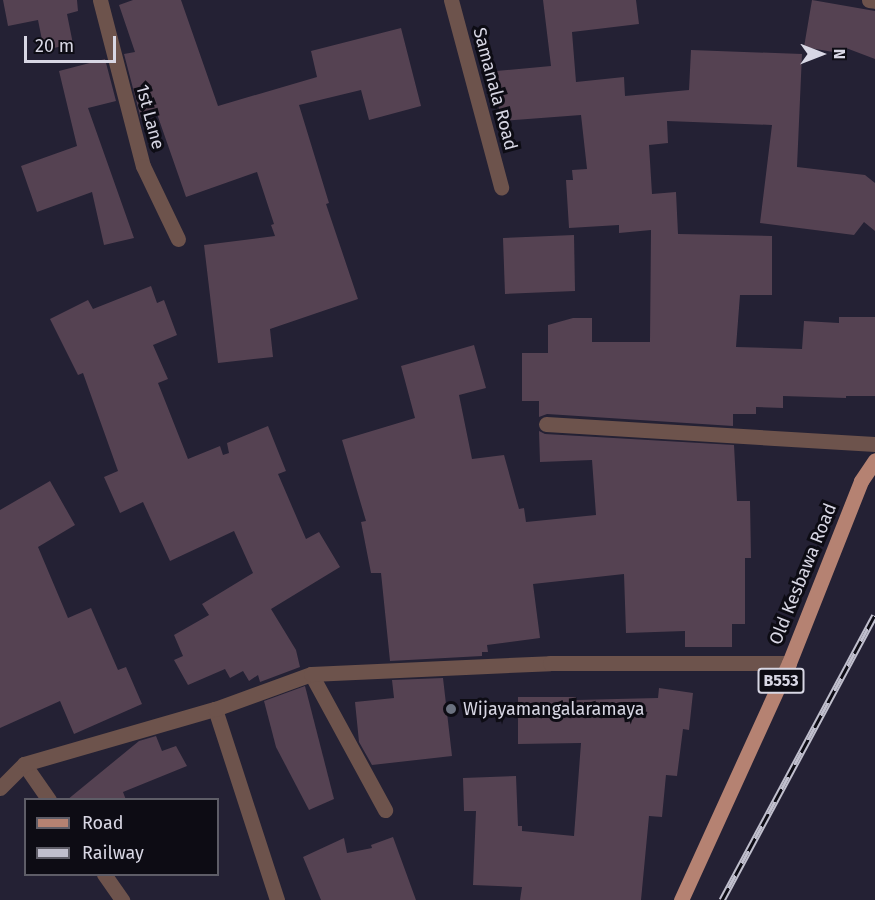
<!DOCTYPE html>
<style>
body{margin:0}
#map{position:relative;width:875px;height:900px;overflow:hidden;background:#242134;font-family:"Fira Sans",sans-serif}
div>[style]{position:absolute}
.building>*{inset:0;background:#554252}
.minor>*{height:15px;margin:-7.5px;padding:0 7.5px;transform-origin:7.5px;border-radius:7.5px;background:#6d534c}
.major>*{height:15px;margin:-7.5px;padding:0 7.5px;transform-origin:7.5px;border-radius:7.5px;background:#b58272}
.rail>*{height:7px;margin-top:-3.5px;transform-origin:0;background:repeating-linear-gradient(90deg,#0d0c14 0 14px,#c0bfcd 0 28px);box-sizing:border-box;border-block:2px solid #c0bfcd}
.dots>*{width:16px;height:16px;translate:-50% -50%;box-sizing:border-box;border:3px solid #0d0c14;border-radius:50%}
span{translate:-50% -50%;white-space:nowrap;text-align:center;line-height:1.15;-webkit-text-stroke:6px #0d0c14;paint-order:stroke}
.shield-label span{padding:2px 4px;background:#0d0c14;border:2px solid;border-radius:4px;-webkit-text-stroke-width:0}
.shield-label{font-size:16px;color:#d8d7e4;font-weight:700}
.street-label{font-size:18px;color:#d8d7e4}
.poi-label{font-size:18px;color:#d8d7e4}
.left{translate:0 -50%;text-align:left}
.legend{position:absolute;left:24px;top:798px;width:195px;height:78px;box-sizing:border-box;background:#0d0c14;border:2px solid #5e5d67;margin:0;padding:8px 10px;list-style:none;font-size:18px;color:#d8d7e4}
.legend li{display:flex;align-items:center;gap:12px;height:30px}
.legend b{width:30px;border:2px solid #5e5d67}
.north{position:absolute;left:791px;top:24px;width:60px;height:60px;-webkit-text-stroke:4px #0d0c14;paint-order:stroke;rotate:90deg;font-size:16px;font-weight:700;line-height:24px;text-align:center;color:#d8d7e4}
.north::after{content:'';display:block;margin:auto;width:21px;height:27px;background:#d8d7e4;clip-path:polygon(50% 0,100% 100%,50% 72%,0 100%)}
.scale{position:absolute;left:24px;top:36px;width:92px;height:27px;box-sizing:border-box;border:3px solid #d8d7e4;border-top:0;padding-left:8px;font-size:18px;line-height:21px;white-space:nowrap;color:#d8d7e4;-webkit-text-stroke:4px #0d0c14;paint-order:stroke}
</style>
<div id="map">
<div class="building">
<div style="clip-path:polygon(3px 0,77px 0,78px 11px,67px 14px,73px 44px,44px 50px,38px 20px,8px 26px)"></div>
<div style="clip-path:polygon(133px 0,181px 0,218px 106px,317px 77px,311px 51px,401px 28px,421px 106px,369px 120px,361px 90px,299px 105px,329px 203px,326px 204px,358px 299px,270px 329px,273px 357px,218px 363px,204px 245px,275px 236px,271px 225px,274px 224px,257px 172px,186px 197px,157px 114px,141px 119px,124px 54px,135px 52px,119px 5px)"></div>
<div style="clip-path:polygon(543px 0,636px 0,639px 24px,572px 32px,576px 82px,624px 77px,625px 96px,689px 90px,691px 50px,802px 54px,797px 167px,865px 175px,875px 183px,875px 231px,864px 222px,854px 235px,760px 223px,772px 125px,667px 121px,668px 143px,649px 145px,652px 194px,676px 192px,678px 234px,772px 236px,772px 295px,740px 295px,736px 347px,802px 349px,804px 321px,839px 323px,839px 317px,875px 317px,875px 396px,846px 396px,846px 398px,783px 396px,783px 408px,756px 407px,756px 414px,733px 414px,733px 426px,547px 414px,539px 417px,539px 401px,522px 401px,522px 353px,548px 353px,548px 325px,573px 318px,592px 318px,592px 342px,650px 342px,651px 230px,619px 233px,619px 225px,569px 228px,566px 180px,573px 180px,572px 170px,587px 169px,581px 115px,500px 121px,496px 71px,551px 66px)"></div>
<div style="clip-path:polygon(812px 0,875px 11px,875px 59px,846px 48px,845px 54px,804px 47px)"></div>
<div style="clip-path:polygon(105px 59px,116px 101px,88px 108px,134px 238px,104px 245px,92px 192px,37px 212px,21px 166px,77px 146px,59px 71px)"></div>
<div style="clip-path:polygon(574px 235px,575px 291px,505px 294px,503px 238px)"></div>
<div style="clip-path:polygon(151px 286px,157px 303px,164px 300px,177px 335px,153px 345px,168px 379px,158px 383px,188px 459px,220px 446px,223px 455px,229px 453px,227px 443px,268px 426px,286px 471px,278px 474px,306px 539px,319px 532px,340px 567px,271px 609px,296px 650px,300px 667px,260px 682px,258px 675px,249px 681px,243px 671px,230px 678px,225px 669px,188px 685px,174px 660px,183px 656px,174px 635px,209px 615px,202px 604px,253px 573px,234px 531px,170px 561px,143px 502px,120px 513px,104px 477px,118px 471px,83px 373px,78px 375px,50px 319px,88px 300px,93px 309px)"></div>
<div style="clip-path:polygon(474px 345px,486px 388px,459px 395px,472px 459px,504px 455px,519px 509px,524px 508px,526px 522px,596px 515px,592px 460px,540px 462px,539px 431px,545px 434px,734px 445px,737px 501px,750px 501px,751px 558px,745px 558px,745px 624px,732px 624px,732px 647px,685px 647px,685px 631px,626px 633px,624px 574px,533px 584px,540px 638px,487px 645px,488px 652px,482px 652px,482px 656px,390px 661px,381px 573px,371px 573px,361px 522px,366px 521px,342px 440px,415px 418px,401px 366px)"></div>
<div style="clip-path:polygon(50px 481px,75px 525px,38px 547px,68px 618px,91px 608px,118px 670px,126px 667px,142px 704px,74px 734px,60px 701px,0 728px,0 510px)"></div>
<div style="clip-path:polygon(443px 678px,452px 756px,372px 765px,359px 742px,355px 702px,394px 698px,392px 680px)"></div>
<div style="clip-path:polygon(305px 686px,334px 799px,309px 810px,276px 747px,264px 701px)"></div>
<div style="clip-path:polygon(659px 688px,693px 693px,689px 730px,683px 729px,677px 776px,666px 775px,662px 817px,649px 816px,641px 900px,520px 900px,522px 887px,473px 885px,476px 811px,464px 811px,463px 778px,516px 776px,518px 826px,522px 826px,522px 831px,574px 836px,581px 743px,518px 744px,518px 697px,576px 697px,576px 700px,658px 698px)"></div>
<div style="clip-path:polygon(156px 736px,162px 751px,176px 746px,187px 766px,123px 792px,126px 800px,67px 800px,139px 741px)"></div>
<div style="clip-path:polygon(393px 837px,416px 900px,321px 900px,303px 857px,344px 838px,347px 853px,372px 848px,371px 845px)"></div>
</div>
<div class="minor">
<div style="left:100px;top:0;width:171px;rotate:75.5deg"></div>
<div style="left:143px;top:166px;width:81px;rotate:64.4deg"></div>
<div style="left:451px;top:0;width:194px;rotate:75deg"></div>
<div style="left:869px;top:0;width:6px;rotate:9deg"></div>
<div style="left:546px;top:424px;width:330px;rotate:3.5deg"></div>
<div style="left:311px;top:674px;width:155px;rotate:61.4deg"></div>
<div style="left:215px;top:709px;width:201px;rotate:72deg"></div>
<div style="left:24px;top:764px;width:44px;rotate:55.2deg"></div>
<div style="left:0;top:788px;width:34px;rotate:-45deg"></div>
<div style="left:24px;top:764px;width:199px;rotate:-16.1deg"></div>
<div style="left:215px;top:709px;width:102px;rotate:-20deg"></div>
<div style="left:311px;top:674px;width:239px;rotate:-2.6deg"></div>
<div style="left:550px;top:663px;width:239px"></div>
<div style="left:104px;top:874px;width:32px;rotate:55deg"></div>
</div>
<div class="major">
<div style="left:681px;top:900px;width:260px;rotate:-65.5deg"></div>
<div style="left:789px;top:663px;width:196px;rotate:-68.4deg"></div>
<div style="left:861px;top:481px;width:25px;rotate:-56deg"></div>
</div>
<div class="rail">
<div style="left:722px;top:900px;width:323px;rotate:-61.8deg"></div>
</div>
<div class="dots">
<div style="left:451px;top:709px;background:#6b7280"></div>
</div>
<div class="shield-label">
<span style="left:781px;top:681px">B553</span>
</div>
<div class="street-label">
<span style="left:495px;top:89px;rotate:75deg">Samanala Road</span>
<span style="left:150px;top:117px;rotate:75deg">1st Lane</span>
<span style="left:803px;top:574px;rotate:-68deg">Old Kesbawa Road</span>
</div>
<div class="poi-label">
<span class="left" style="left:463px;top:709px">Wijayamangalaramaya</span>
</div>
<ul class="legend">
<li><b style="height:8px;background:#b58272"></b>Road</li>
<li><b style="height:8px;background:#c0bfcd"></b>Railway</li>
</ul>
<div class="north">N</div>
<div class="scale">20 m</div>
</div>
